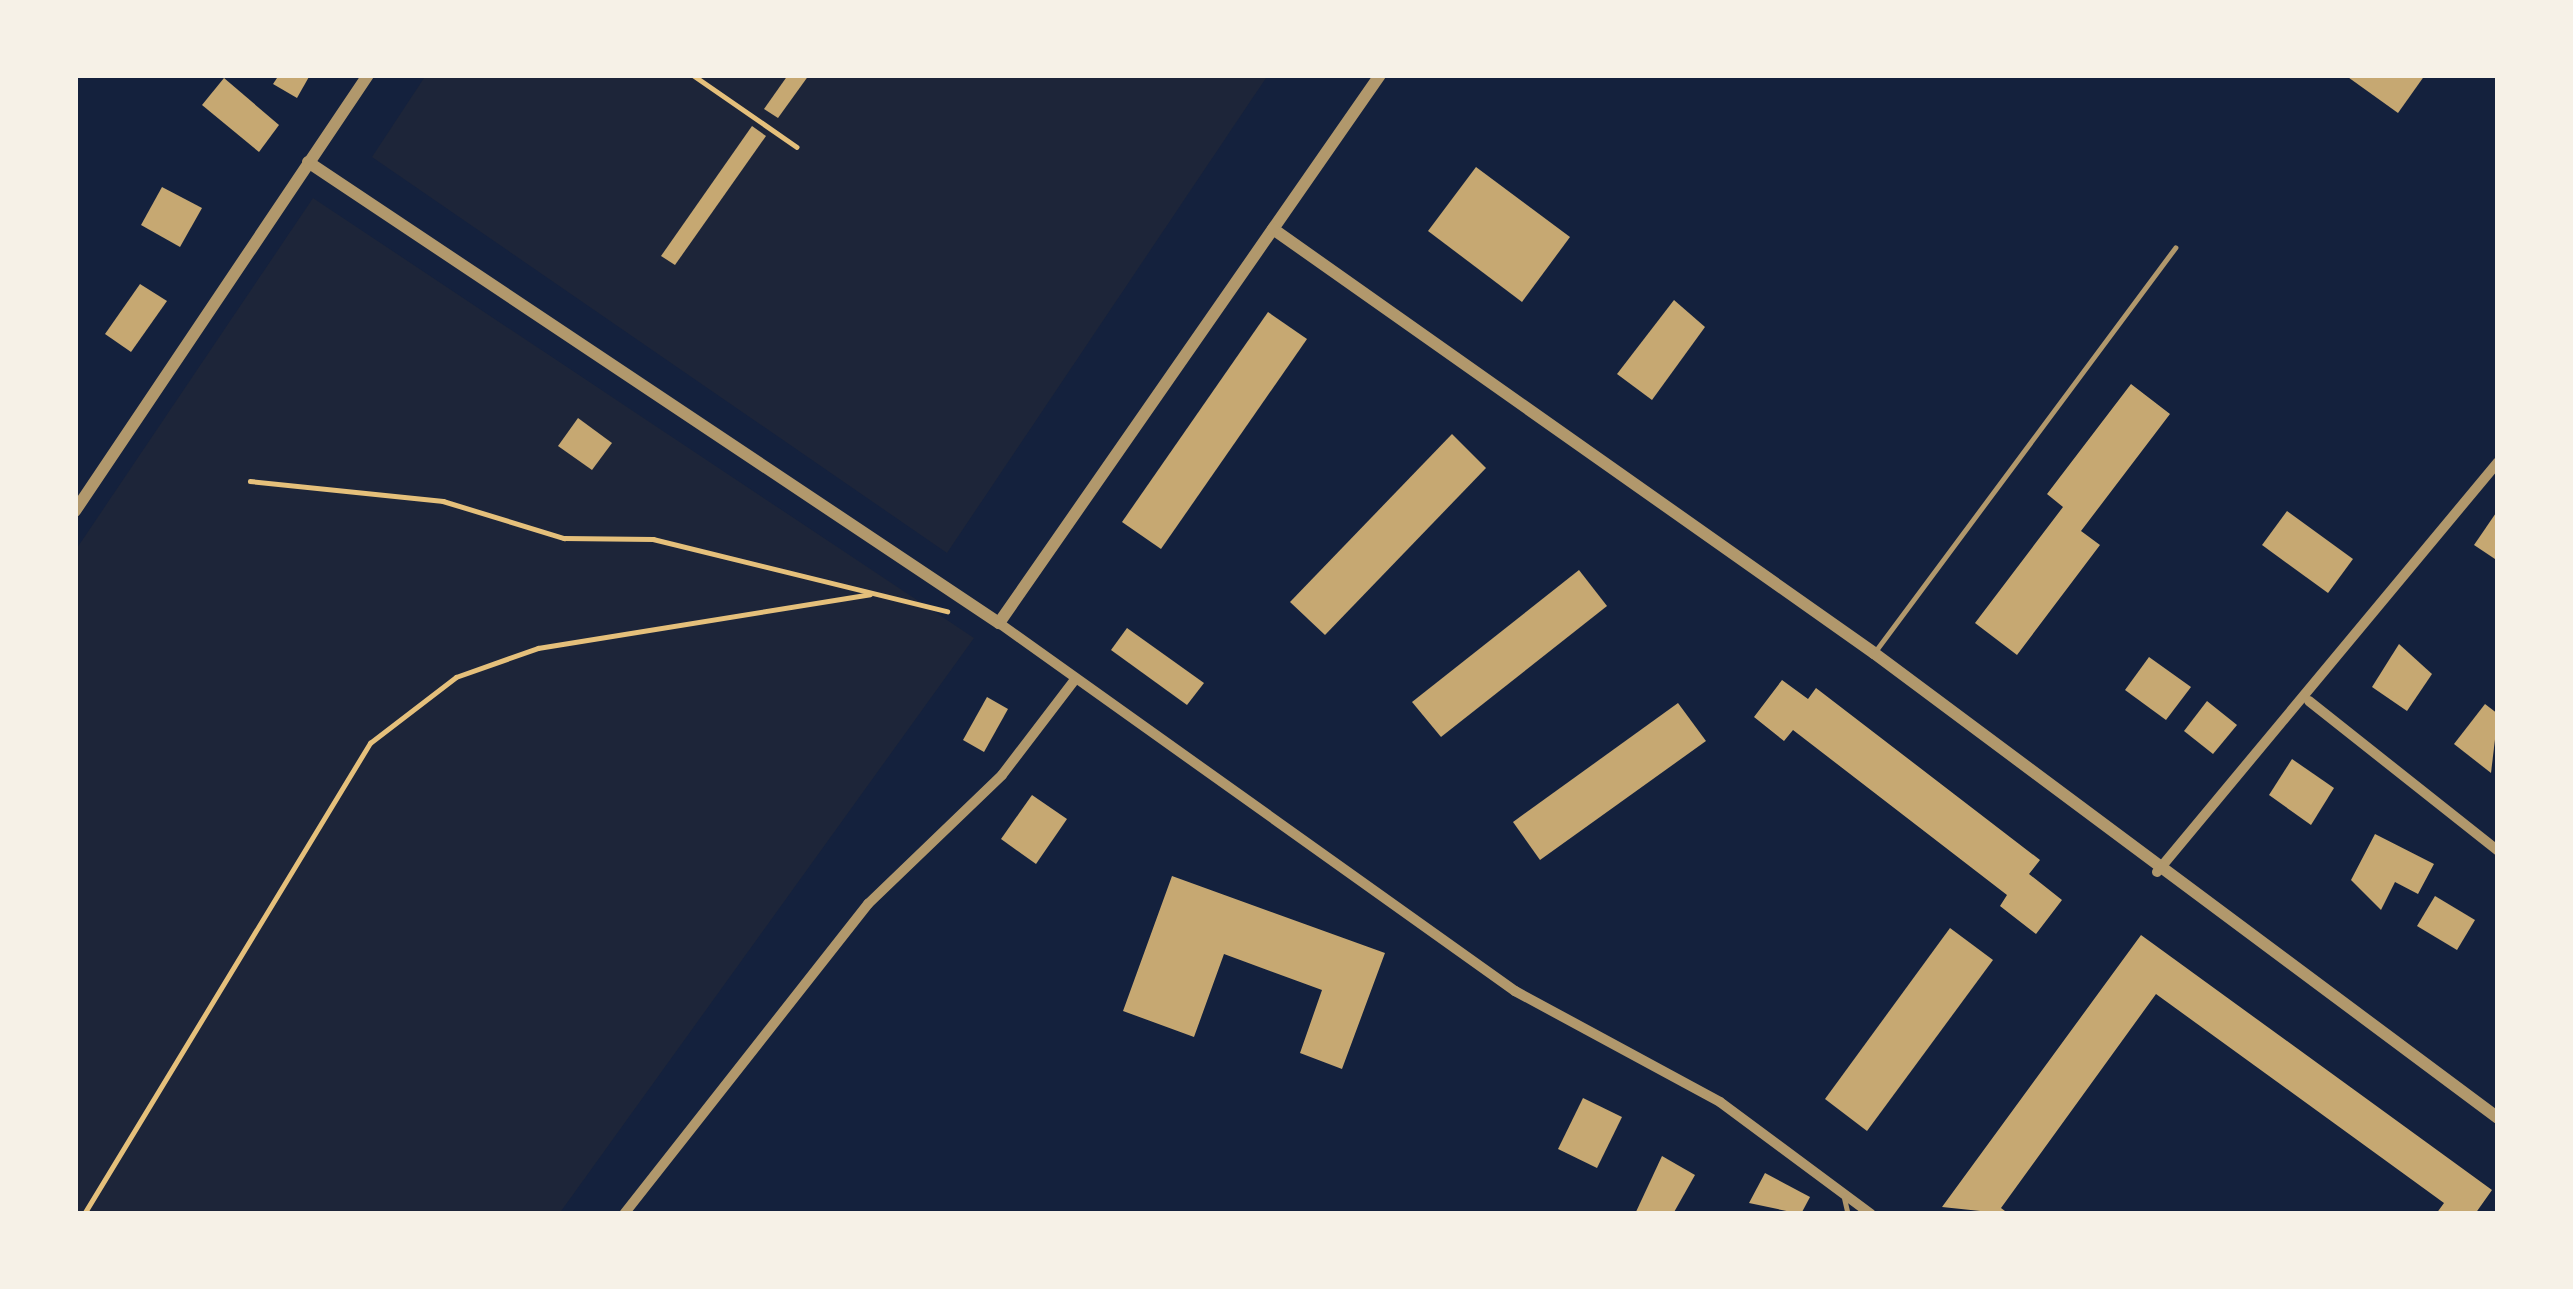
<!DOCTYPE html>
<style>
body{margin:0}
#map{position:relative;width:2573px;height:1289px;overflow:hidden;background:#14213d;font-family:Lora,serif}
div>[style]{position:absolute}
.green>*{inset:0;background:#1d2539}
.building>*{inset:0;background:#c6a872}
.path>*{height:4.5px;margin:-2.25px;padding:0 2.25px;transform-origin:2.25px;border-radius:2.25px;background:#e5c07b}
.service>*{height:4.5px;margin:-2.25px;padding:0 2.25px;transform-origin:2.25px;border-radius:2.25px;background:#b1986c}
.minor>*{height:10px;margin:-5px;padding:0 5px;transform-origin:5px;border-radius:5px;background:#b1986c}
.tertiary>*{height:12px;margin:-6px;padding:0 6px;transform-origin:6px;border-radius:6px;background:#b1986c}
span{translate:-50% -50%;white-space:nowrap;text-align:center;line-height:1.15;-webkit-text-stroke:10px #f6f1e7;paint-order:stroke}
.frame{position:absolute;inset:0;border:78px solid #f6f1e7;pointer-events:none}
</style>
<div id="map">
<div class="green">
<div style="clip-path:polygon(426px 75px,1268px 75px,947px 553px,372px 157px)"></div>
<div style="clip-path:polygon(313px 198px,974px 638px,559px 1214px,75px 1214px,75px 551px)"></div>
</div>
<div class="building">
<div style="clip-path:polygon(279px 75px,310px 75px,297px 98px,273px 84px)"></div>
<div style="clip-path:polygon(788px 75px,809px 75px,778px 118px,764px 109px)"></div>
<div style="clip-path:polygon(2345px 75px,2425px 75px,2398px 113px)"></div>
<div style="clip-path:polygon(224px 78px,279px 125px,259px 152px,202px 105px)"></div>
<div style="clip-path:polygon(752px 126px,766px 136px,675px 265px,661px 256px)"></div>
<div style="clip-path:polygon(1476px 167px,1570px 237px,1522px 302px,1428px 231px)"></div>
<div style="clip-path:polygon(162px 187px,202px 208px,180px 247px,141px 225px)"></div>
<div style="clip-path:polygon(140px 284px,167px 301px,131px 352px,105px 334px)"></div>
<div style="clip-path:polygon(1674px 300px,1705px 327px,1652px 400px,1617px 374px)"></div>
<div style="clip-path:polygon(1268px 312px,1307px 339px,1161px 549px,1122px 522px)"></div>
<div style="clip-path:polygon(2131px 384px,2170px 414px,2081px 531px,2100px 545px,2017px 655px,1975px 623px,2063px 507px,2047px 494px)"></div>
<div style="clip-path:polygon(578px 418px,612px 443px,592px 470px,558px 446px)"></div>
<div style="clip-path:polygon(1452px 434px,1486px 468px,1325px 635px,1290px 602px)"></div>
<div style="clip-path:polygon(2498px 510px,2498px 561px,2474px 545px)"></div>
<div style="clip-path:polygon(2287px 511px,2353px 559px,2328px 593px,2262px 545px)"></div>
<div style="clip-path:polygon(1579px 570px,1607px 606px,1441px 737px,1412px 702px)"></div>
<div style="clip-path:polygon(1127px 628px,1204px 683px,1187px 705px,1111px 650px)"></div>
<div style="clip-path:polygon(2399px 644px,2432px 674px,2407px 711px,2372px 687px)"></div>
<div style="clip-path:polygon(2149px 657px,2191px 687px,2166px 720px,2125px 690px)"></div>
<div style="clip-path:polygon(1782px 680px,1808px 699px,1816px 688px,2040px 860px,2029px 874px,2062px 900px,2036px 934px,2000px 906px,2007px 895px,1793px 730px,1784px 741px,1754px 717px)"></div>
<div style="clip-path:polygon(987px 697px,1008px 709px,984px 752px,963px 740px)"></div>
<div style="clip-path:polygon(2207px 701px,2237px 725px,2213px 754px,2184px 731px)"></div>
<div style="clip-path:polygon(1678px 703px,1706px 741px,1540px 860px,1513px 822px)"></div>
<div style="clip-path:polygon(2485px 704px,2498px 714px,2491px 773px,2454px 744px)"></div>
<div style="clip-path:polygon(2292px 759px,2334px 788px,2311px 825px,2269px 795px)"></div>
<div style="clip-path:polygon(1032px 795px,1067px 819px,1036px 864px,1001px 839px)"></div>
<div style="clip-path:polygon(2375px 834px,2434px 864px,2418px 894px,2395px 882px,2381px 910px,2351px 880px)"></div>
<div style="clip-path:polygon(1172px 876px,1385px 953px,1342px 1069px,1300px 1053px,1322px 990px,1224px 954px,1194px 1037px,1123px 1011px)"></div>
<div style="clip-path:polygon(2435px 896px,2475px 920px,2457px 950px,2417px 926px)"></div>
<div style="clip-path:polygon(1950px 928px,1993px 960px,1867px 1131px,1825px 1099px)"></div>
<div style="clip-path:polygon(2141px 935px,2492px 1190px,2475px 1214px,2436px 1214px,2444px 1203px,2156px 994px,2001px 1208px,2009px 1214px,1942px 1207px)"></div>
<div style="clip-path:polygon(1583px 1098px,1622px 1117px,1597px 1168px,1558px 1149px)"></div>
<div style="clip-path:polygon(1662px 1156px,1695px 1175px,1673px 1214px,1635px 1214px)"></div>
<div style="clip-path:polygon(1765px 1173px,1810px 1197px,1801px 1214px,1749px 1203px)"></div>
</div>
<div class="path">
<div style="left:693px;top:75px;width:126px;rotate:34.7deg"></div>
<div style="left:250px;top:481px;width:194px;rotate:5.9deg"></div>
<div style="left:443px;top:501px;width:127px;rotate:17deg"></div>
<div style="left:564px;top:538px;width:89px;rotate:0.6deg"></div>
<div style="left:653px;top:539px;width:303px;rotate:13.8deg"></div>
<div style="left:84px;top:1214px;width:551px;rotate:-58.73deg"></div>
<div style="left:370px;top:743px;width:108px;rotate:-37.5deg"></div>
<div style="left:456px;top:677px;width:87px;rotate:-19.5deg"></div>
<div style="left:538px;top:648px;width:336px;rotate:-9.2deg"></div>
</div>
<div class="service">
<div style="left:1874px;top:653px;width:505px;rotate:-53.38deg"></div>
<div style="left:1844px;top:1196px;width:18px;rotate:77deg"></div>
</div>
<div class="minor">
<div style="left:999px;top:623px;width:634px;rotate:35.5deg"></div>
<div style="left:1515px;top:991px;width:233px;rotate:28.4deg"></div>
<div style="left:1720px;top:1102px;width:188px;rotate:36.6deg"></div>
<div style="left:2309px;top:701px;width:241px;rotate:38.4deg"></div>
<div style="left:2157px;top:872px;width:533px;rotate:-50.25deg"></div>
<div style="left:624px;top:1214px;width:395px;rotate:-51.8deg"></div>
<div style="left:868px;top:904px;width:186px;rotate:-43.9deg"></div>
<div style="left:1002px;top:775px;width:117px;rotate:-52.6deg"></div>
</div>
<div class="tertiary">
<div style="left:308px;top:162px;width:831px;rotate:33.71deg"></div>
<div style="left:999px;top:623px;width:667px;rotate:-55.19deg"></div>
<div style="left:1273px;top:229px;width:736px;rotate:35.2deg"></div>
<div style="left:1874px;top:653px;width:778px;rotate:36.69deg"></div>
<div style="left:75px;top:511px;width:525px;rotate:-56.1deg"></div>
</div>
<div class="frame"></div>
</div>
